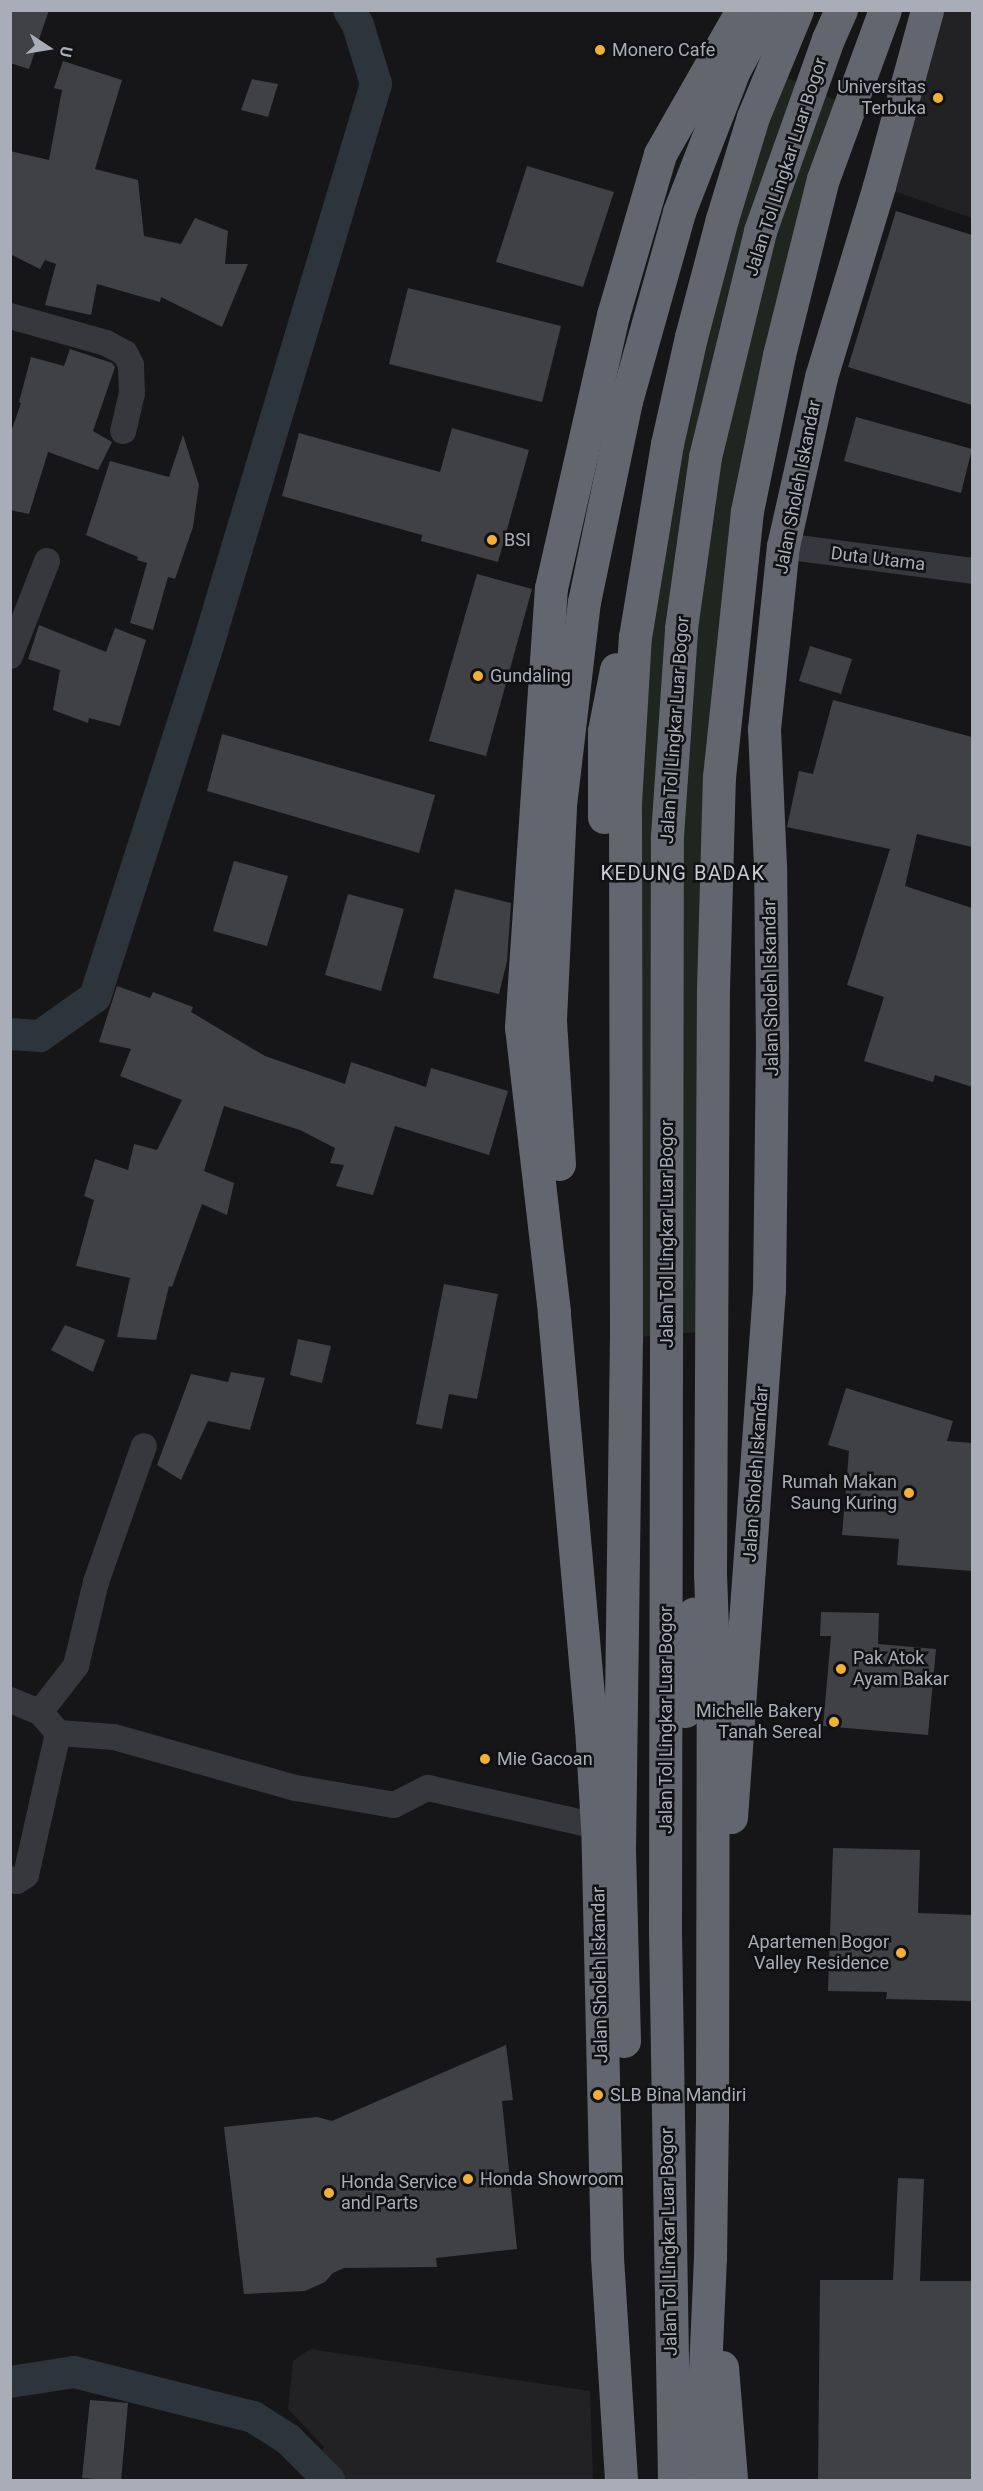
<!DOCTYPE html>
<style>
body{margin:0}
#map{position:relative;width:983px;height:2491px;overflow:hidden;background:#161618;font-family:Roboto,sans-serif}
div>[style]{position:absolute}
.built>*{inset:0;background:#222225}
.green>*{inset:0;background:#1e261f}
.canal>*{height:32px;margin:-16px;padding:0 16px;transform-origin:16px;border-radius:16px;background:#2c353c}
.building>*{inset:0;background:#404145}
.street>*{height:26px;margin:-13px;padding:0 13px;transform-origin:13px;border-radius:13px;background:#37383d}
.highway>*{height:33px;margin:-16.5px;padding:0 16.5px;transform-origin:16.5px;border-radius:16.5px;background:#63666e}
.dots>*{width:16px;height:16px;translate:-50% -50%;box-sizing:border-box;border:3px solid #111113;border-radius:50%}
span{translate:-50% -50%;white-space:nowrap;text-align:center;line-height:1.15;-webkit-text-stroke:5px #111113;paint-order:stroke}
.poi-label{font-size:18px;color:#a8adb8}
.left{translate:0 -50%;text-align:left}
.right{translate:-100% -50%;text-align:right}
.street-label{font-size:18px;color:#a8adb8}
.neighbourhood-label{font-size:20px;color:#c9ccd4;letter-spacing:1.5px}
.frame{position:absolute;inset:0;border:12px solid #a8adb8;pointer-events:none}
.north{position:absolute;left:18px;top:18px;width:60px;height:60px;-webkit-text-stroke:4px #111113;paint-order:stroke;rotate:102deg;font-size:16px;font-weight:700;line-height:24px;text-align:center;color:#a8adb8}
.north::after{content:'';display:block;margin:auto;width:21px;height:27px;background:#a8adb8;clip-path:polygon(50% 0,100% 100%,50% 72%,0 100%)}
</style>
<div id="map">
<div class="built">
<div style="clip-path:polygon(927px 11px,972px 11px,972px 218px,879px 186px)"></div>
<div style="clip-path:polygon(310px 2349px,590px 2391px,593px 2480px,305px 2480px,324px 2447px,288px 2409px,293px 2361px)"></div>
</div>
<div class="green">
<div style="clip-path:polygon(773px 71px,850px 107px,745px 522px,710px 1331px,626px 1338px,625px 803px,667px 444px)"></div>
</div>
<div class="canal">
<div style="left:10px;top:1034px;width:30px;rotate:4deg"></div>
<div style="left:40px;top:1036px;width:67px;rotate:-35.3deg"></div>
<div style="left:95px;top:997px;width:359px;rotate:-72.2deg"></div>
<div style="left:205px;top:655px;width:596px;rotate:-73.33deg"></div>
<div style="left:376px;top:84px;width:62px;rotate:-107deg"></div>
<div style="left:358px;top:25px;width:17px;rotate:-121deg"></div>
<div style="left:10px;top:2382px;width:65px;rotate:-8.9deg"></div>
<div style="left:74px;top:2372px;width:185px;rotate:14.1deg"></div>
<div style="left:253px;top:2417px;width:41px;rotate:32.2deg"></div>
<div style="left:288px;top:2439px;width:58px;rotate:45deg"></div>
</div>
<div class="building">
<div style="clip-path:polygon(10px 10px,49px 10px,29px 69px,10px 63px)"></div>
<div style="clip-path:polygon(63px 61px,122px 80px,95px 169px,138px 180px,144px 236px,181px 244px,195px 218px,228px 231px,225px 264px,248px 264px,222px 327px,161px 297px,160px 302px,97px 284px,91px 315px,45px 305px,56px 264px,45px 260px,40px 269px,10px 254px,10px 151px,49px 160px,62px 90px,54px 88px)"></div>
<div style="clip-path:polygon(252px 79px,278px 84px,268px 117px,241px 110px)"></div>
<div style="clip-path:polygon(527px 166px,614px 192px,583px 287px,496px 262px)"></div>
<div style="clip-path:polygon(896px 211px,972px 235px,972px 405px,848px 367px)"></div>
<div style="clip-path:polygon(408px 288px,561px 326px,542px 402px,389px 364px)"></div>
<div style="clip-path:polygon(70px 349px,112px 363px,115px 367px,93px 431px,112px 442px,98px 470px,48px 452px,29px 514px,10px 510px,10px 435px,21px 403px,19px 402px,31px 357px,64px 366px)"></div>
<div style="clip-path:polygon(856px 417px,972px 449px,961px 493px,844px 461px)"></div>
<div style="clip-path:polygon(452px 428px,529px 450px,498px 562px,421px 541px,422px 535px,282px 496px,299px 433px,440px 472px)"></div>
<div style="clip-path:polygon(183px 435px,199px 485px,193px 527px,175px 579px,168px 577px,153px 630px,130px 623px,147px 563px,137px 560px,138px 557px,86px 535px,110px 461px,169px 477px)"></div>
<div style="clip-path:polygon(477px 574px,532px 589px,486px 756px,429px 741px)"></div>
<div style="clip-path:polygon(39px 625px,106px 652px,115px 628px,146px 640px,120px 726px,89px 718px,88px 723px,53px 710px,60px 670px,28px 659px)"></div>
<div style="clip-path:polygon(810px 646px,852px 659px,841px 694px,799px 681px)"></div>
<div style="clip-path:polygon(833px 700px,972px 737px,972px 847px,917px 834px,905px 886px,972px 908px,972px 1087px,935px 1075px,933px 1082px,864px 1061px,884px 997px,847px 985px,890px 849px,787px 827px,799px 771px,813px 774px)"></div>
<div style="clip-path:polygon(222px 734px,435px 795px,419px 853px,207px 791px)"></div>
<div style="clip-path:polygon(234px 861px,288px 876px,267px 946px,213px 931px)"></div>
<div style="clip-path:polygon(455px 889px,511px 903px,507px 961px,499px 994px,433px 978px)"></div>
<div style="clip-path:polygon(348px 894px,404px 909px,381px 991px,325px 975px)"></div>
<div style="clip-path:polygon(117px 986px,150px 998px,153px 992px,193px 1007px,191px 1012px,265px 1056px,345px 1084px,351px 1062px,426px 1087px,431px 1068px,508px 1091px,489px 1155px,395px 1126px,373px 1195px,336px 1186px,344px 1165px,330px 1163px,335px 1148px,300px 1130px,224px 1106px,204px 1171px,234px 1183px,227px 1215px,202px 1204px,172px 1287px,169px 1286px,156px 1340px,117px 1337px,130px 1278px,76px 1266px,94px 1200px,84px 1196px,95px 1159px,128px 1170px,134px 1144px,157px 1150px,182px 1100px,120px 1076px,131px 1049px,99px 1042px)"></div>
<div style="clip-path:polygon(444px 1284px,498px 1294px,477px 1399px,449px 1394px,442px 1429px,416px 1424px)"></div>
<div style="clip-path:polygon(65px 1325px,105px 1340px,93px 1372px,51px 1350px)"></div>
<div style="clip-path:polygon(298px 1339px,331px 1346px,322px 1383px,290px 1375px)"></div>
<div style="clip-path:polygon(231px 1372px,265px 1378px,250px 1430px,208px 1421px,181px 1480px,157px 1465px,191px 1374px,228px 1382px)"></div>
<div style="clip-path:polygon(846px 1388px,953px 1421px,947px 1441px,972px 1443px,972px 1571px,897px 1565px,899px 1539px,842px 1535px,849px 1451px,828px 1445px)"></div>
<div style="clip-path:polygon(821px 1612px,879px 1613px,878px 1644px,936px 1649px,928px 1735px,823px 1726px,831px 1636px,820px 1636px)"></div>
<div style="clip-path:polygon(833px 1848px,920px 1850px,918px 1913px,972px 1915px,972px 2001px,886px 1999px,887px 1992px,828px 1991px)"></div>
<div style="clip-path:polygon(506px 2045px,513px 2100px,502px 2101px,517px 2249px,436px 2258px,437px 2267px,344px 2268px,333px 2273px,325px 2282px,305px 2291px,244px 2294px,224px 2127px,317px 2117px,332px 2121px)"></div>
<div style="clip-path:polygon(898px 2178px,924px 2179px,920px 2281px,972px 2281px,972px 2481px,818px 2481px,820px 2280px,893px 2280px)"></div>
<div style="clip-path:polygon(90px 2400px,128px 2403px,121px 2481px,82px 2478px)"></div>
</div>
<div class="street">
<div style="left:10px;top:316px;width:100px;rotate:15.7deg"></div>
<div style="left:106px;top:343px;width:21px;rotate:28deg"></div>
<div style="left:125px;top:353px;width:13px;rotate:63deg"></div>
<div style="left:131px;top:365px;width:28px;rotate:88deg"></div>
<div style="left:132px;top:393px;width:39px;rotate:103deg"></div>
<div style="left:783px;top:546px;width:191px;rotate:7.5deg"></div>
<div style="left:10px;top:656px;width:102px;rotate:-68.7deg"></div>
<div style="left:10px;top:1700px;width:32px;rotate:22deg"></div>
<div style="left:40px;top:1712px;width:28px;rotate:49deg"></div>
<div style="left:58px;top:1733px;width:56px;rotate:4.1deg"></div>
<div style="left:114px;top:1737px;width:189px;rotate:15.7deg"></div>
<div style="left:296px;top:1788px;width:99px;rotate:9.8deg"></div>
<div style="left:394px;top:1805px;width:38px;rotate:-27deg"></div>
<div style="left:428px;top:1788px;width:173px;rotate:12.7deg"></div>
<div style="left:40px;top:1712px;width:58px;rotate:-52deg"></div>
<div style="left:76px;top:1666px;width:86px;rotate:-76.6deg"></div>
<div style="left:96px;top:1582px;width:144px;rotate:-70.6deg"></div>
<div style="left:10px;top:1879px;width:7px;rotate:16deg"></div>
<div style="left:17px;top:1881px;width:11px;rotate:-34deg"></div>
<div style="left:26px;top:1875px;width:146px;rotate:-77.3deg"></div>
</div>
<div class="highway">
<div style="left:604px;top:817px;width:86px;rotate:-90deg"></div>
<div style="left:604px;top:731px;width:63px;rotate:-79deg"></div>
<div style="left:559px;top:1164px;width:145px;rotate:-93.6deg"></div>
<div style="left:550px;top:1019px;width:214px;rotate:-87.3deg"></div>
<div style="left:560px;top:805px;width:204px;rotate:-83.3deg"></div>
<div style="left:584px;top:602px;width:205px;rotate:-78.2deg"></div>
<div style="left:626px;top:401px;width:196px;rotate:-74.3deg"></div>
<div style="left:679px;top:212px;width:152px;rotate:-68.8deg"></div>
<div style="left:734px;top:70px;width:68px;rotate:-61.2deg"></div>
<div style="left:685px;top:1711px;width:98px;rotate:-84.8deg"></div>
<div style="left:731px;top:1817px;width:528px;rotate:-85.88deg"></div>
<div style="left:769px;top:1290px;width:243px;rotate:-89.3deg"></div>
<div style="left:772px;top:1047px;width:181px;rotate:-90.6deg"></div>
<div style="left:770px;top:866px;width:137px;rotate:-92.5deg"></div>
<div style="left:764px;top:729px;width:184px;rotate:-84.1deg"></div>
<div style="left:783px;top:546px;width:173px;rotate:-77.3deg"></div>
<div style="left:821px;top:377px;width:200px;rotate:-73.1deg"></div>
<div style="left:879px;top:186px;width:182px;rotate:-74.7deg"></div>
<div style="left:624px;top:2041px;width:192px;rotate:-91.5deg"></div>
<div style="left:619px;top:1849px;width:511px;rotate:-89.22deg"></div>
<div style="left:626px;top:1338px;width:535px;rotate:-90.11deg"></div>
<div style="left:625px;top:803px;width:166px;rotate:-86.6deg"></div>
<div style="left:635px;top:637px;width:196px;rotate:-80.6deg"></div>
<div style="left:667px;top:444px;width:110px;rotate:-77.4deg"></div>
<div style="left:691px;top:337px;width:122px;rotate:-75.3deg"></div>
<div style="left:722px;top:219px;width:107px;rotate:-73.1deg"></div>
<div style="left:753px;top:117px;width:116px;rotate:-67.6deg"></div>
<div style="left:722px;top:2367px;width:113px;rotate:85.4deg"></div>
<div style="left:621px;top:2480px;width:224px;rotate:-93.6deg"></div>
<div style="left:607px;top:2256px;width:430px;rotate:-91.3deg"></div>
<div style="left:597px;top:1826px;width:97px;rotate:-93.5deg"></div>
<div style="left:591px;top:1729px;width:419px;rotate:-95.1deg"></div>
<div style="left:554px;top:1312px;width:287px;rotate:-96.6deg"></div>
<div style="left:521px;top:1027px;width:440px;rotate:-86.1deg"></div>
<div style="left:551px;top:588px;width:280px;rotate:-77.2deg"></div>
<div style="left:613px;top:315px;width:168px;rotate:-73.7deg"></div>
<div style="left:660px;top:154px;width:166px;rotate:-60.3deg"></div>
<div style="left:674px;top:2480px;width:551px;rotate:-90.94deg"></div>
<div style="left:665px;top:1929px;width:1093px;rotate:-89.9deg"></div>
<div style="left:667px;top:836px;width:208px;rotate:-86.1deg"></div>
<div style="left:681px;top:628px;width:173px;rotate:-82deg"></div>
<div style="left:705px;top:457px;width:233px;rotate:-76.3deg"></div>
<div style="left:760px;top:231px;width:204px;rotate:-70.5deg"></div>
<div style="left:828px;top:39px;width:32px;rotate:-66deg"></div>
<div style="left:706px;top:2480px;width:86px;rotate:-91.3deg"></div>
<div style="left:704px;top:2394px;width:136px;rotate:-87.5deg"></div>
<div style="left:710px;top:2258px;width:138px;rotate:-89.2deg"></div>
<div style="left:712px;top:2120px;width:465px;rotate:-89.9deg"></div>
<div style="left:713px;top:1655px;width:81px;rotate:-92.1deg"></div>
<div style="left:710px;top:1574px;width:585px;rotate:-89.71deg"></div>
<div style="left:713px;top:989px;width:212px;rotate:-88.4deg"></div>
<div style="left:719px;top:777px;width:267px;rotate:-84deg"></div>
<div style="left:747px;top:511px;width:159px;rotate:-78.4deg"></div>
<div style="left:779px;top:355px;width:181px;rotate:-76deg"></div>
<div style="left:823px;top:179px;width:180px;rotate:-69.9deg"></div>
</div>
<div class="dots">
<div style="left:600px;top:50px;background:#f2b134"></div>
<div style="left:938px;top:98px;background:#f2b134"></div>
<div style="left:492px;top:540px;background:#f2b134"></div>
<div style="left:478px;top:676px;background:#f2b134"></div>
<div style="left:909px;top:1493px;background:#f2b134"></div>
<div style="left:841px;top:1669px;background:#f2b134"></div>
<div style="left:834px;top:1722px;background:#f2b134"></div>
<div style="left:485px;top:1759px;background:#f2b134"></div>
<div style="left:901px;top:1953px;background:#f2b134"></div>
<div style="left:598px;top:2095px;background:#f2b134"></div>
<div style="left:468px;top:2179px;background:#f2b134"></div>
<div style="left:329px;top:2193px;background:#f2b134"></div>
</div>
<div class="poi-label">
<span class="left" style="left:612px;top:50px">Monero Cafe</span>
<span class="right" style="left:926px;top:98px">Universitas<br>Terbuka</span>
<span class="left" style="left:504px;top:540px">BSI</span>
<span class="left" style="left:490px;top:676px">Gundaling</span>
<span class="right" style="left:897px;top:1493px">Rumah Makan<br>Saung Kuring</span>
<span class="left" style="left:853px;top:1669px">Pak Atok<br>Ayam Bakar</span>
<span class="right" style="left:822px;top:1722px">Michelle Bakery<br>Tanah Sereal</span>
<span class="left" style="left:497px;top:1759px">Mie Gacoan</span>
<span class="right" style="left:889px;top:1953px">Apartemen Bogor<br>Valley Residence</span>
<span class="left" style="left:610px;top:2095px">SLB Bina Mandiri</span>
<span class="left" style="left:480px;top:2179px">Honda Showroom</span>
<span class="left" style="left:341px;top:2193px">Honda Service<br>and Parts</span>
</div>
<div class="street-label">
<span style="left:786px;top:167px;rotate:-72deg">Jalan Tol Lingkar Luar Bogor</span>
<span style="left:798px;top:487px;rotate:-79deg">Jalan Sholeh Iskandar</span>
<span style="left:878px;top:559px;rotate:7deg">Duta Utama</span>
<span style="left:675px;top:730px;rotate:-86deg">Jalan Tol Lingkar Luar Bogor</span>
<span style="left:771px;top:988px;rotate:-91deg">Jalan Sholeh Iskandar</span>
<span style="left:667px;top:1234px;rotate:-90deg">Jalan Tol Lingkar Luar Bogor</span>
<span style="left:756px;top:1474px;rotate:-86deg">Jalan Sholeh Iskandar</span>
<span style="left:666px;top:1720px;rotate:-90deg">Jalan Tol Lingkar Luar Bogor</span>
<span style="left:600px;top:1975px;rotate:-91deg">Jalan Sholeh Iskandar</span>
<span style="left:669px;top:2242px;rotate:-91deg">Jalan Tol Lingkar Luar Bogor</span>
</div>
<div class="neighbourhood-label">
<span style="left:683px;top:873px">KEDUNG BADAK</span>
</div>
<div class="frame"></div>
<div class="north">U</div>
</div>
